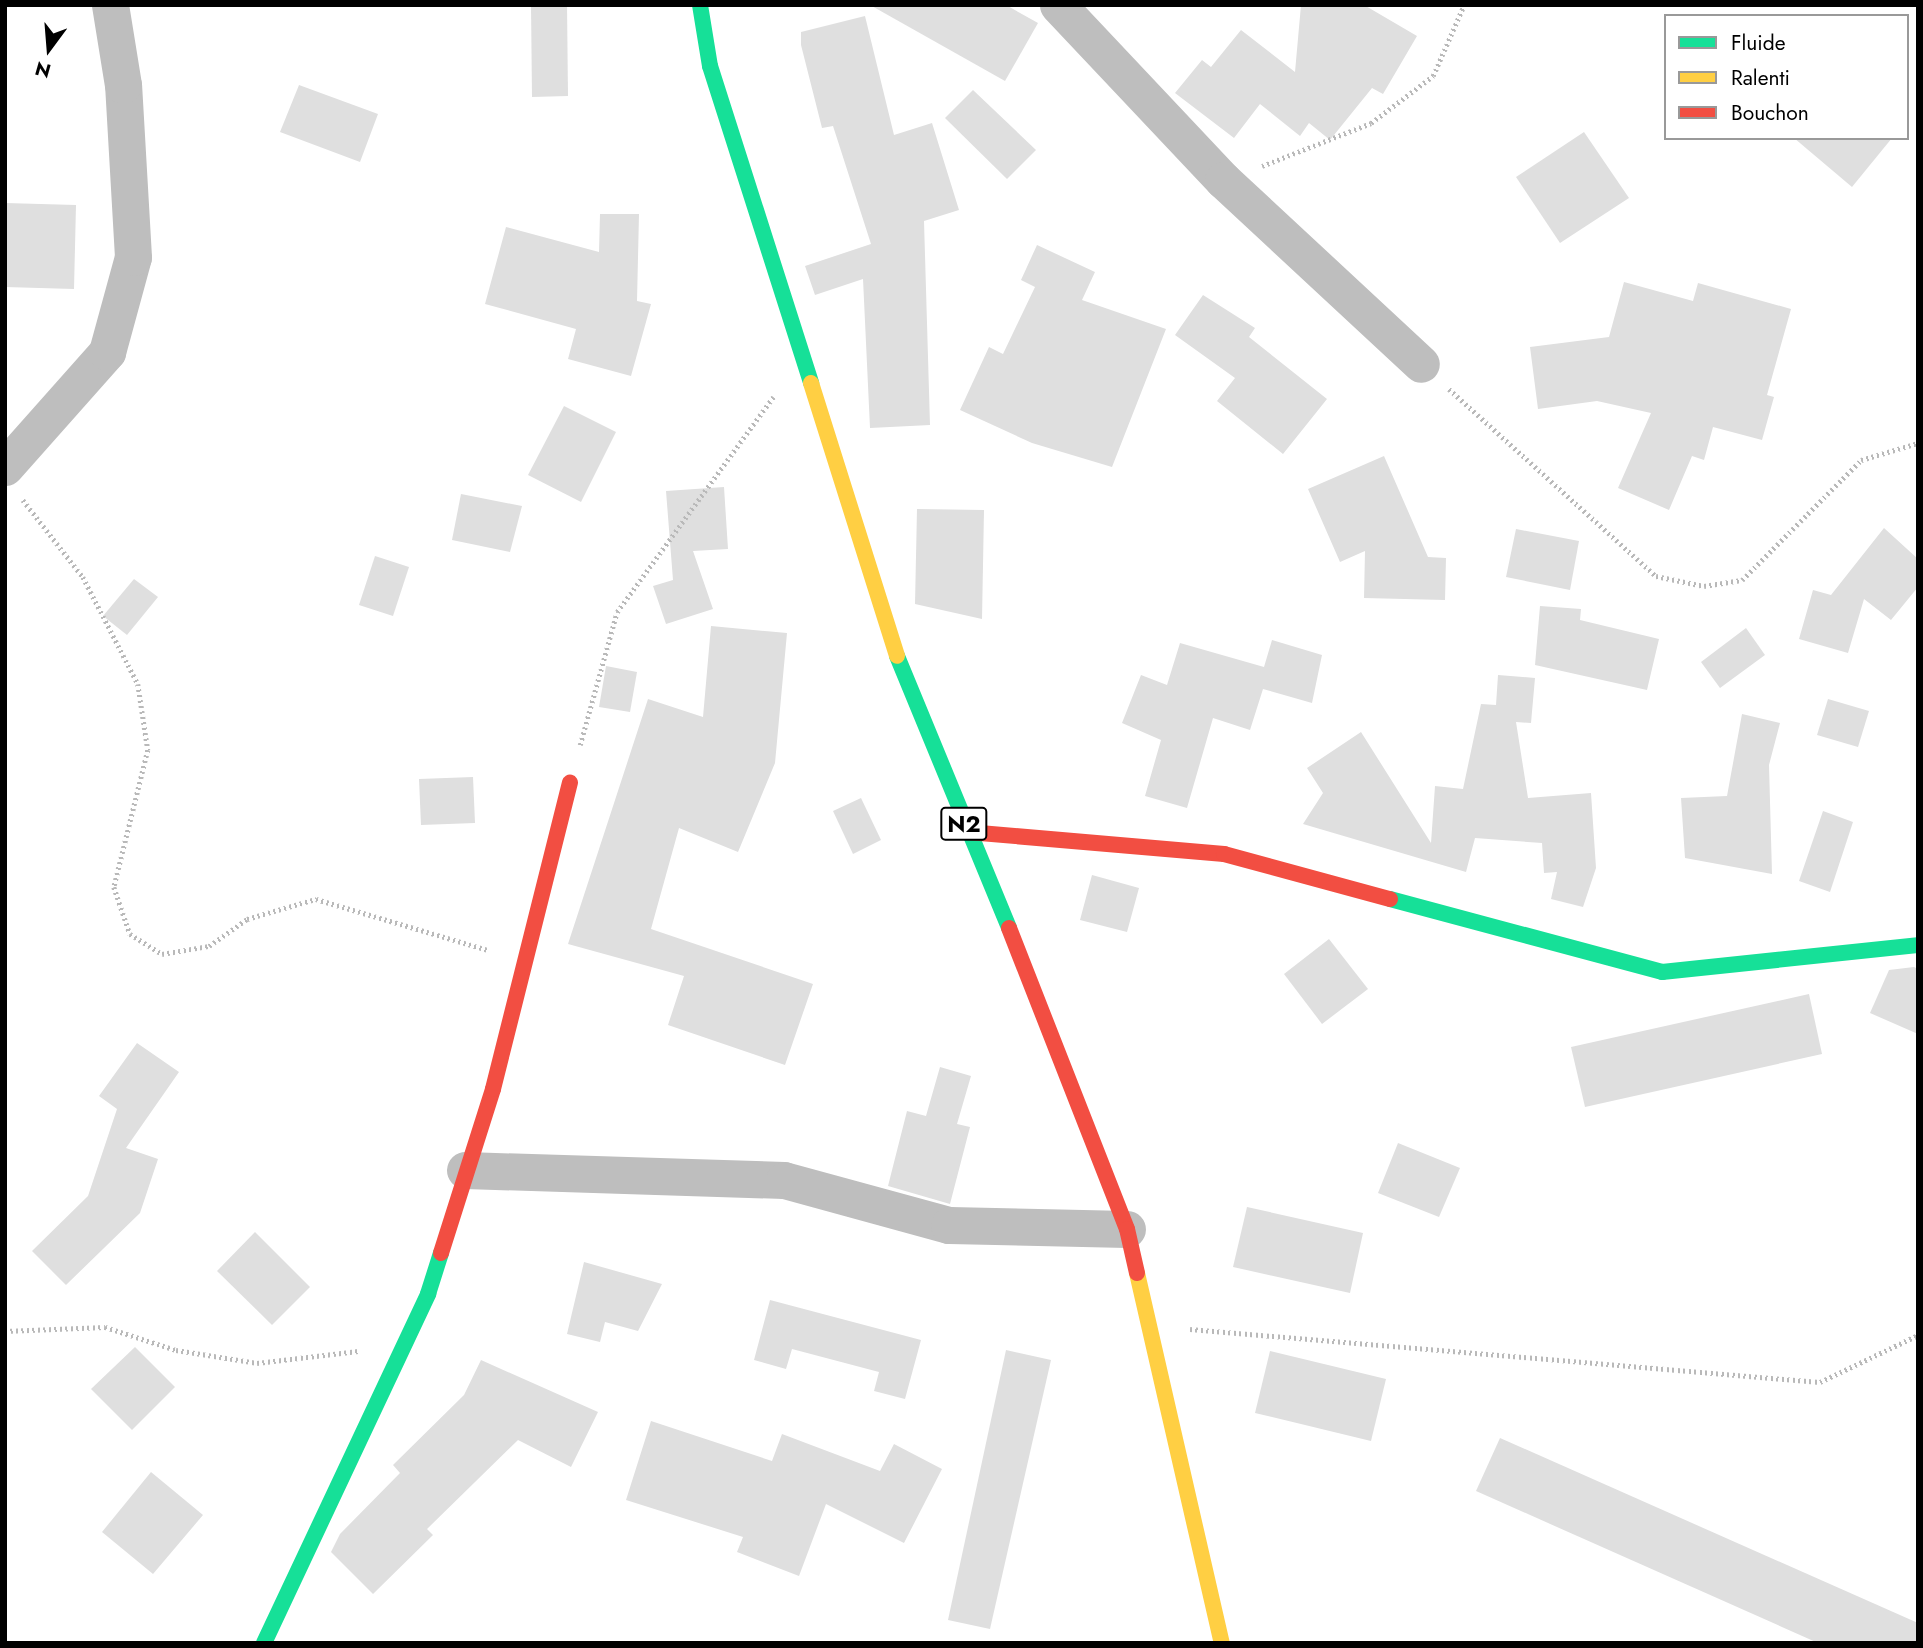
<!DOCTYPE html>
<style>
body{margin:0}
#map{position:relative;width:1923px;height:1648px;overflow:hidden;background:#fff;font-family:Jost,sans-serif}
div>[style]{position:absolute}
.building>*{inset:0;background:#dfdfdf}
.path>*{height:4.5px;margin-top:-2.25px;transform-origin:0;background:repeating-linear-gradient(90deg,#b9b9b9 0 2px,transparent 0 5.5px)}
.street>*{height:37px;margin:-18.5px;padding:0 18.5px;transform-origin:18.5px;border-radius:18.5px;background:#bebebe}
.fast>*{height:16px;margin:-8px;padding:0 8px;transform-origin:8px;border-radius:8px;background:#16e098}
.slow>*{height:16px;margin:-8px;padding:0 8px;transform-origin:8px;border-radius:8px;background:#ffcf43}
.jam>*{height:16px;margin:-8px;padding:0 8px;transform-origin:8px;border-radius:8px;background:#f24e42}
span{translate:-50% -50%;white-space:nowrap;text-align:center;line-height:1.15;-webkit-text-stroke:5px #fff;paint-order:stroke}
.shield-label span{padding:2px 5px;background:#fff;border:2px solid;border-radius:5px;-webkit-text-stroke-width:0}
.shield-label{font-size:23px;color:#000;font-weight:700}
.frame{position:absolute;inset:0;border:7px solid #000;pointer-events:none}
.legend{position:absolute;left:1664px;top:14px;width:245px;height:126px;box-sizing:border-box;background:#fff;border:2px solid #999;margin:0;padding:9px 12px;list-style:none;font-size:21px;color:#000}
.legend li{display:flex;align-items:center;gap:14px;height:35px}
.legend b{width:35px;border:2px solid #999}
.north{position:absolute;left:14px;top:14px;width:70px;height:70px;-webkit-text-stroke:5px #fff;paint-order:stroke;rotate:196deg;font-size:19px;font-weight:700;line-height:28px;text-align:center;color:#000}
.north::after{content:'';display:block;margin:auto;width:24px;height:32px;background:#000;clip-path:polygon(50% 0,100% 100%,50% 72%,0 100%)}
</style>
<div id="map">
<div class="building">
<div style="clip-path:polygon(531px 5px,567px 5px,568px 96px,532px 97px)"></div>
<div style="clip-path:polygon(870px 5px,1006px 5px,1038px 23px,1005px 81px)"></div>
<div style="clip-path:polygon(1301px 5px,1364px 5px,1417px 36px,1383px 94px,1372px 88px,1330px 140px,1309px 123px,1300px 136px,1260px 104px,1234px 138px,1175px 93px,1202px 60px,1211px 67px,1241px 30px,1295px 72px)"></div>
<div style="clip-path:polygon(865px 16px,894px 135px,932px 123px,959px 210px,924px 221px,930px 425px,870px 428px,863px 279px,815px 295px,805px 266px,871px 244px,833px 126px,822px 128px,801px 45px,801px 32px)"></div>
<div style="clip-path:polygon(299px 85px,378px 114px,360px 162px,280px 132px)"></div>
<div style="clip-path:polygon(973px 90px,1036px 150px,1007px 179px,945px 118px)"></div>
<div style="clip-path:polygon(1584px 132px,1629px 198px,1560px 243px,1516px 177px)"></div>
<div style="clip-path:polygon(1794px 138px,1892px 138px,1852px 187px)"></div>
<div style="clip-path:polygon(5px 203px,76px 205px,74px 289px,5px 287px)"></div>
<div style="clip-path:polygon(600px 214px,639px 214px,637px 301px,651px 304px,631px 376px,568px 359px,576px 329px,485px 304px,506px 227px,599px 252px)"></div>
<div style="clip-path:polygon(1037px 245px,1095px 272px,1082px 300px,1166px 329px,1112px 467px,1032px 443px,960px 410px,989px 347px,1003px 354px,1035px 287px,1021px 280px)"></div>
<div style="clip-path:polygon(1624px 282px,1693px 301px,1698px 283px,1791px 309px,1767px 395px,1774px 397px,1762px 440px,1713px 427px,1704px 460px,1692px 456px,1669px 510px,1618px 488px,1651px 413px,1597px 401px,1538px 409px,1530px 347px,1609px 337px)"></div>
<div style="clip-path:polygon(1203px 295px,1255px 328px,1249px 337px,1327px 399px,1283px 454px,1217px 401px,1235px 378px,1175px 335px)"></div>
<div style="clip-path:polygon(564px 406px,616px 432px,581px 502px,528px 475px)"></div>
<div style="clip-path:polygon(1384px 456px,1428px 557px,1446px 558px,1445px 600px,1364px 598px,1365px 551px,1340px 562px,1308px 489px)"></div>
<div style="clip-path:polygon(724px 487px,728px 549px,693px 551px,713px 609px,666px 624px,653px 586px,673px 580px,666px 491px)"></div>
<div style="clip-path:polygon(461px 494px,522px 506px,510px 552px,452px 540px)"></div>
<div style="clip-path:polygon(917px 509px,984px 510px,982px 619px,915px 604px)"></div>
<div style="clip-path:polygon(1884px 528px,1918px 559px,1918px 587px,1891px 620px,1864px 599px,1848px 653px,1799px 639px,1813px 590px,1831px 595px)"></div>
<div style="clip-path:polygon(1516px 529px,1579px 541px,1570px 590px,1506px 577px)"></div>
<div style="clip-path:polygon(375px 556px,409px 567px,393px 616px,359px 605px)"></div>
<div style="clip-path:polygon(134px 579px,158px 597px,127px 635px,103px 616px)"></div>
<div style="clip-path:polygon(1540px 606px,1581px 609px,1580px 620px,1659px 639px,1647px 690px,1535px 665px)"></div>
<div style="clip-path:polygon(711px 626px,787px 633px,775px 763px,738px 852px,679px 828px,651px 929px,813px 984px,785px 1065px,668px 1025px,684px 976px,568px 944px,648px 699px,703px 717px)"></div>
<div style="clip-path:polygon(1746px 628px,1765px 655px,1720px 688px,1701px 662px)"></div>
<div style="clip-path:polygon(1272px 640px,1322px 655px,1312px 703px,1263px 689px,1250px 730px,1213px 718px,1187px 808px,1145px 796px,1161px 740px,1122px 723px,1141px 675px,1167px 685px,1180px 643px,1264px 667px)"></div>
<div style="clip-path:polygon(606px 666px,637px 672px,630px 712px,599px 707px)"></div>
<div style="clip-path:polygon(1498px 675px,1535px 678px,1531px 723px,1516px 722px,1528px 798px,1591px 793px,1596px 868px,1583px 907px,1551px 899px,1557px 872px,1544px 873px,1542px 843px,1475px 838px,1466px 872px,1303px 824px,1323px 793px,1307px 768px,1361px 732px,1431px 843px,1435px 786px,1463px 789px,1481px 704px,1496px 705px)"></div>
<div style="clip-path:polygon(1828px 699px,1869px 711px,1858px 747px,1817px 735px)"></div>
<div style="clip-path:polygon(1742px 714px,1780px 723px,1769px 765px,1772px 874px,1685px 858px,1681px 798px,1727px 796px)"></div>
<div style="clip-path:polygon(473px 777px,475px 823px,421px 825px,419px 779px)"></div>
<div style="clip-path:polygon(861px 798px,881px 840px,853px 854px,833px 811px)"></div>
<div style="clip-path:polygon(1823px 811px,1853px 822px,1830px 892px,1799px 881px)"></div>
<div style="clip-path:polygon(1092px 875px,1139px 888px,1127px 932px,1080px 920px)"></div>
<div style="clip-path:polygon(1329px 939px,1368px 989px,1322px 1024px,1284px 974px)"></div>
<div style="clip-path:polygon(1914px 967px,1918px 969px,1918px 1034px,1870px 1013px,1889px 970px)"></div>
<div style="clip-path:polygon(1809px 994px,1822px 1054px,1585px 1107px,1571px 1047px)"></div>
<div style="clip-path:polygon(137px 1043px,179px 1072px,126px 1148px,158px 1159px,140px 1213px,66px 1285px,32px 1251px,88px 1196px,117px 1109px,99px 1096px)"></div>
<div style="clip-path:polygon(940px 1067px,971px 1076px,957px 1124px,970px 1127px,950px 1204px,888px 1186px,907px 1111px,926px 1116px)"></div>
<div style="clip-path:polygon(1398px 1143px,1460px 1168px,1439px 1217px,1378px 1193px)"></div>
<div style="clip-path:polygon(1247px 1207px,1363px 1233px,1350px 1293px,1233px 1267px)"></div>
<div style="clip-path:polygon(255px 1232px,310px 1287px,272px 1325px,217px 1271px)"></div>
<div style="clip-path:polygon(584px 1262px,662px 1284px,638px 1331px,605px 1322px,600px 1342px,567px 1334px)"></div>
<div style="clip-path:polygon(770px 1300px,921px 1340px,905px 1399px,874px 1391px,879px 1372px,792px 1349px,786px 1369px,754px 1360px)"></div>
<div style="clip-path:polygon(135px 1347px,175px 1387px,132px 1430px,91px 1389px)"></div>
<div style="clip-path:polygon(1006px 1350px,1051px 1360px,990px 1629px,948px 1620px)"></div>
<div style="clip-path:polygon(1270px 1351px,1386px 1379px,1371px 1441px,1255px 1413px)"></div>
<div style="clip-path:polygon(481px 1360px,598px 1412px,571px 1467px,518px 1440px,427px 1529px,433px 1535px,373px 1594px,331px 1552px,340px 1534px,400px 1473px,393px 1465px,464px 1395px)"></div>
<div style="clip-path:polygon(651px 1421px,772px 1461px,782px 1434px,880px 1471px,894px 1444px,942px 1469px,904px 1543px,826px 1504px,799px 1576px,737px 1552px,743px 1537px,626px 1500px)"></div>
<div style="clip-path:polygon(1500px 1438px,1918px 1623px,1918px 1643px,1818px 1643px,1476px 1491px)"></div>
<div style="clip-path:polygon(151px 1472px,203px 1515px,153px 1574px,102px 1532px)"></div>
</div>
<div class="path">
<div style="left:1262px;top:166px;width:117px;rotate:-21.5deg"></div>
<div style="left:1371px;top:123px;width:78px;rotate:-37.2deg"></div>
<div style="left:1433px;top:76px;width:77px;rotate:-66.4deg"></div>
<div style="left:1449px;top:389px;width:279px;rotate:42.1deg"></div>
<div style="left:1656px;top:576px;width:49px;rotate:11.8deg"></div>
<div style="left:1704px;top:586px;width:38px;rotate:-9deg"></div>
<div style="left:1742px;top:580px;width:169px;rotate:-45.2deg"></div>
<div style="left:1861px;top:460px;width:59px;rotate:-16.6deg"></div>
<div style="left:23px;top:500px;width:98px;rotate:52.1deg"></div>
<div style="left:83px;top:577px;width:120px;rotate:62.8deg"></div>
<div style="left:138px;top:684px;width:67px;rotate:81.4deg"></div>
<div style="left:148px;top:750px;width:141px;rotate:103.9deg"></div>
<div style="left:114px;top:887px;width:50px;rotate:71.2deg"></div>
<div style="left:130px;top:934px;width:38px;rotate:32deg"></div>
<div style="left:162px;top:954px;width:48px;rotate:-9.7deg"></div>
<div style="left:209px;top:946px;width:47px;rotate:-35.4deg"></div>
<div style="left:247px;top:919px;width:72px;rotate:-16.2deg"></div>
<div style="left:316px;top:899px;width:179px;rotate:16.5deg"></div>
<div style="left:580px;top:745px;width:138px;rotate:-74.5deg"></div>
<div style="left:617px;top:612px;width:266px;rotate:-54deg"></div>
<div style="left:1190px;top:1329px;width:632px;rotate:4.81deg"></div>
<div style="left:1820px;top:1382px;width:109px;rotate:-25.6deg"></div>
<div style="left:5px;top:1331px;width:100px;rotate:-2.3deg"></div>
<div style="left:105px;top:1327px;width:75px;rotate:17.9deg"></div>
<div style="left:176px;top:1350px;width:82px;rotate:9.1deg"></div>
<div style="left:257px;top:1363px;width:102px;rotate:-6.8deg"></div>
</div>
<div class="street">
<div style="left:1058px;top:5px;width:241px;rotate:46.7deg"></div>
<div style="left:1223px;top:180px;width:270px;rotate:42.9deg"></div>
<div style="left:5px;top:467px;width:154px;rotate:-48.4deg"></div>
<div style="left:107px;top:352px;width:98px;rotate:-74.7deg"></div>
<div style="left:133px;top:257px;width:172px;rotate:-93.3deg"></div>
<div style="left:123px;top:85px;width:81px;rotate:-99.2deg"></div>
<div style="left:465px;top:1170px;width:319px;rotate:1.8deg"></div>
<div style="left:784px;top:1180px;width:171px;rotate:15.3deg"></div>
<div style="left:949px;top:1225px;width:178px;rotate:1.3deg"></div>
</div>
<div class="fast">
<div style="left:700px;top:5px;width:62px;rotate:80.7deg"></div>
<div style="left:710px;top:66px;width:333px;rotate:72.3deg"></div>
<div style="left:897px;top:656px;width:294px;rotate:67.6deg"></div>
<div style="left:1390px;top:899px;width:282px;rotate:15deg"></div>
<div style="left:1662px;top:972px;width:257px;rotate:-6deg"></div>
<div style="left:264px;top:1643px;width:386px;rotate:-64.8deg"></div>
<div style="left:428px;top:1294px;width:43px;rotate:-72.4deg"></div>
</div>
<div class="slow">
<div style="left:811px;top:383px;width:286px;rotate:72.5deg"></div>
<div style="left:1137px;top:1273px;width:380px;rotate:77.1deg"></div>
</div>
<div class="jam">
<div style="left:968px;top:832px;width:257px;rotate:4.9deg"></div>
<div style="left:1224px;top:854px;width:172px;rotate:15.2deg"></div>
<div style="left:1009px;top:928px;width:323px;rotate:68.6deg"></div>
<div style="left:1127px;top:1229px;width:45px;rotate:77.2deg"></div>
<div style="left:441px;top:1253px;width:172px;rotate:-72.4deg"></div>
<div style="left:493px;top:1089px;width:316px;rotate:-75.9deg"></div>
</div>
<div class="shield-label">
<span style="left:964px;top:824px">N2</span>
</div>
<div class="frame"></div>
<ul class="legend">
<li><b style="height:9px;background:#16e098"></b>Fluide</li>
<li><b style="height:9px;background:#ffcf43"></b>Ralenti</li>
<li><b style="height:9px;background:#f24e42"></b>Bouchon</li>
</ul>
<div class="north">N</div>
</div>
